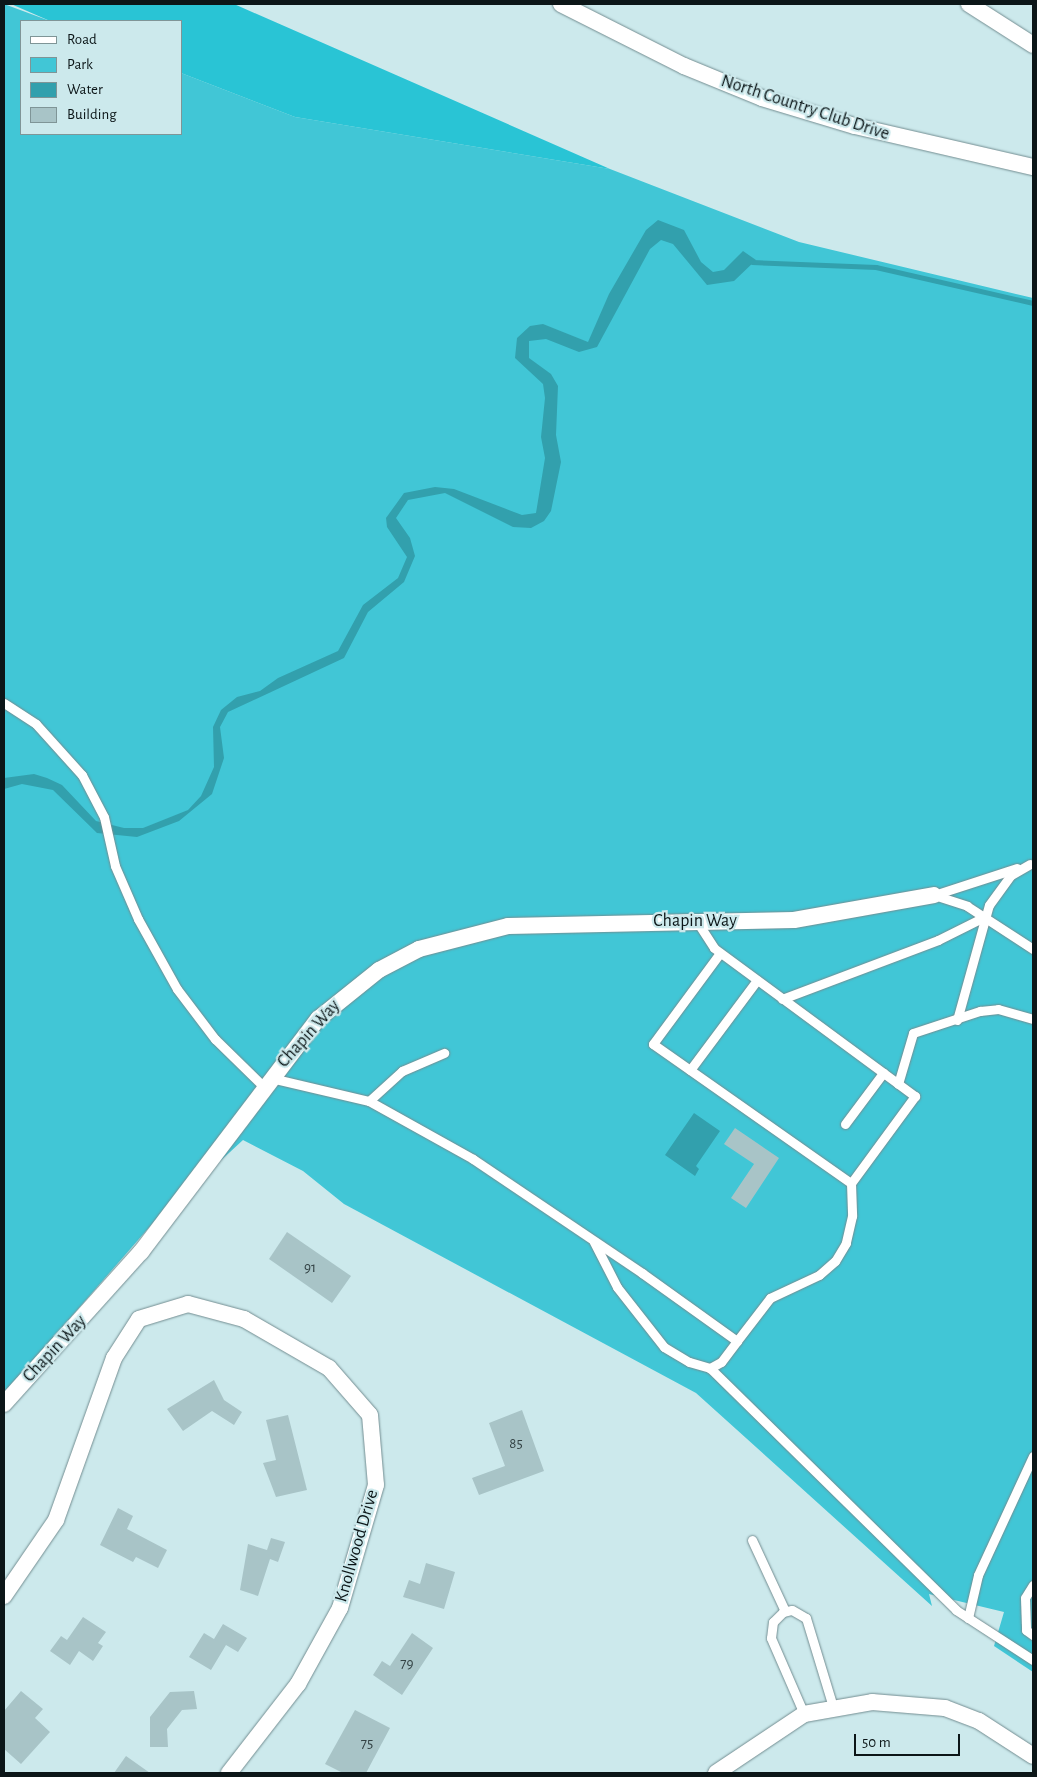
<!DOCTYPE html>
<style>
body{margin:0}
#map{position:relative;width:1037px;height:1777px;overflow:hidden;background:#cce9ec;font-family:"Alegreya Sans",sans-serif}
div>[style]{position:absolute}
.green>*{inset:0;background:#41c6d6}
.forest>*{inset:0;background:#29c4d5}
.water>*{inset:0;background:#32a0ad}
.stream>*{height:4.5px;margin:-2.25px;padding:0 2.25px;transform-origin:2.25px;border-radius:2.25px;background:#32a0ad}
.building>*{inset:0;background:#a8c4c7}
.roads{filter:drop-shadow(0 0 1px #738d91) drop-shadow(0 0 1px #738d91)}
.lane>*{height:9px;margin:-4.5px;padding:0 4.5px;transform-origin:4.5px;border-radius:4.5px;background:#fff}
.street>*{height:16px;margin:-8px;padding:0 8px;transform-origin:8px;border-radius:8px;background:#fff}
span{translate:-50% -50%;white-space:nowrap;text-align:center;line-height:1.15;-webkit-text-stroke:4.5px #cce9ec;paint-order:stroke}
.number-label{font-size:15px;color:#334244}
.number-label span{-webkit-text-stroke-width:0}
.street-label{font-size:18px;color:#0c1618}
.frame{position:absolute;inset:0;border:5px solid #0c1618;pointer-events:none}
.legend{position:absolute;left:20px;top:20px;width:162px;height:115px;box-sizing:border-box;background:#cce9ec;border:1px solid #7f9597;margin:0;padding:6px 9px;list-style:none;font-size:15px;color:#0c1618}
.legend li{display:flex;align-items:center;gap:10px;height:25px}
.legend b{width:25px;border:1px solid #7f9597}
.scale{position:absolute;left:854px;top:1734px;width:106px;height:22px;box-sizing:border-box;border:2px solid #0c1618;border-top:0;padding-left:6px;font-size:15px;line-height:18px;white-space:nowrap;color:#0c1618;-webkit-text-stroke:4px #cce9ec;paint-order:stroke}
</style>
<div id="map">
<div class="green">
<div style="clip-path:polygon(4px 4px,50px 21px,21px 21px,21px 134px,181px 134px,181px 73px,295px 117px,610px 169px,799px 242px,1033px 298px,1033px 1672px,994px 1646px,1004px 1612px,929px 1594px,932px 1606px,696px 1393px,344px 1204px,303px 1171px,243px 1140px,152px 1224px,4px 1394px)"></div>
</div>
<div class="forest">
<div style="clip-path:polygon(11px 4px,234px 4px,610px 169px,295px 117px,181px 73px,181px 21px,50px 21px)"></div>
</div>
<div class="water">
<div style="clip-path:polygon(658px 220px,684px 230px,701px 262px,713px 272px,724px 270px,743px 251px,756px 260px,734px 281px,707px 285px,673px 244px,661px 240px,650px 249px,597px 347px,579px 352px,546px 339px,529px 341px,529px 358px,551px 374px,558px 386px,556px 435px,561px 462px,551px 511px,544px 521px,531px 528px,513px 527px,445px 493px,408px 500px,396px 518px,410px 538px,415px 556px,404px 582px,368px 612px,344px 658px,228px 712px,220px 727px,224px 758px,212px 794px,179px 821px,137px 837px,97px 833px,53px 790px,22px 784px,4px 789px,4px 778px,34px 774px,47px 778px,62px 785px,96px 821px,124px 828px,143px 828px,188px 810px,201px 796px,214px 767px,213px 727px,221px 710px,237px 697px,260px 691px,278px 678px,338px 651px,363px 605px,398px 578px,407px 557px,387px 527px,386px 518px,404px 493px,435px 487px,454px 489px,522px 515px,536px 513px,545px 458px,541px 437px,545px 398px,543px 384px,515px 358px,517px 338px,530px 326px,543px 324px,588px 342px,609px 294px,646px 230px)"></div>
<div style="clip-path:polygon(694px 1113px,720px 1131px,696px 1166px,699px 1169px,695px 1176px,665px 1155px)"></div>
</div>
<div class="stream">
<div style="left:752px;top:262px;width:124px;rotate:2.3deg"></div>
<div style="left:876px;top:267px;width:161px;rotate:12.9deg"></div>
</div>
<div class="building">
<div style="clip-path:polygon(735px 1128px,779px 1158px,746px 1208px,731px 1198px,754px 1164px,724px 1144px)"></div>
<div style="clip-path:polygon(287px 1232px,351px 1276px,332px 1303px,269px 1259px)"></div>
<div style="clip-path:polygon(214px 1380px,224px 1400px,242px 1412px,234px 1425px,212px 1411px,183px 1431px,167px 1409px)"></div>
<div style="clip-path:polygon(522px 1410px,544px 1471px,479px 1495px,472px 1478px,505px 1466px,489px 1423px)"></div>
<div style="clip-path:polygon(288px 1415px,307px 1490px,276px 1497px,263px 1463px,276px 1460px,266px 1420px)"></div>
<div style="clip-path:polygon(118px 1508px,133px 1516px,127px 1529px,167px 1550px,158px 1568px,136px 1557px,133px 1562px,100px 1545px)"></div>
<div style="clip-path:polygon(271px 1538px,285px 1542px,278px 1562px,270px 1559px,258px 1596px,240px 1590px,248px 1544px,267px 1550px)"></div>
<div style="clip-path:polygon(426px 1563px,455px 1572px,444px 1609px,403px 1597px,409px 1580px,420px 1584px)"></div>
<div style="clip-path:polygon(83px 1617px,106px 1632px,98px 1643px,103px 1646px,93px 1661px,79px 1651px,70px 1665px,50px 1651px,61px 1636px,67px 1640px)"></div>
<div style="clip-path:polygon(223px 1624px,247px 1638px,238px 1652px,226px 1645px,211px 1670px,189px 1657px,204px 1633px,214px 1639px)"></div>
<div style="clip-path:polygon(412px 1633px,433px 1648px,402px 1695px,373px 1675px,382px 1661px,390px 1666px)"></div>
<div style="clip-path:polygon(21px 1691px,43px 1709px,35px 1718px,50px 1732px,21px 1764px,4px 1749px,4px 1711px)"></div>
<div style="clip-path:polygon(194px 1691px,197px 1709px,182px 1710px,167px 1729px,168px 1747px,150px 1747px,150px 1717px,170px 1692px)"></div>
<div style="clip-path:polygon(355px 1710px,390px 1728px,366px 1773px,343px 1773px,325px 1764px)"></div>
<div style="clip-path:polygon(126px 1756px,150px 1773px,114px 1773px)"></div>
</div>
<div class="roads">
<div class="lane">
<div style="left:4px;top:703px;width:38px;rotate:33deg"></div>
<div style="left:36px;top:724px;width:69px;rotate:48deg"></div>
<div style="left:82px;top:775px;width:47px;rotate:62.4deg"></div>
<div style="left:104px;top:817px;width:50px;rotate:77.3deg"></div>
<div style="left:115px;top:866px;width:58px;rotate:66.5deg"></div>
<div style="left:138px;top:919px;width:80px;rotate:60.9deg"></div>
<div style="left:177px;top:989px;width:63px;rotate:52.8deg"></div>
<div style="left:215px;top:1039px;width:69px;rotate:44.4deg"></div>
<div style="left:934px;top:895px;width:35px;rotate:18deg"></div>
<div style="left:967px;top:906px;width:79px;rotate:33.1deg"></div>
<div style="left:934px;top:895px;width:87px;rotate:-18deg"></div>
<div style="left:696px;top:920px;width:33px;rotate:57deg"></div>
<div style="left:714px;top:948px;width:250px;rotate:36.4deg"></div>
<div style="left:915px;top:1096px;width:108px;rotate:126.3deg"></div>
<div style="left:851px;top:1183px;width:33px;rotate:88deg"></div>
<div style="left:852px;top:1216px;width:28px;rotate:103deg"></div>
<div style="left:846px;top:1243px;width:21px;rotate:121deg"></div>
<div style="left:835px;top:1261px;width:21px;rotate:139deg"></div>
<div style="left:819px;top:1275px;width:54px;rotate:154.9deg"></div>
<div style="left:770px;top:1298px;width:54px;rotate:127.5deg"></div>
<div style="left:720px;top:953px;width:113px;rotate:126.4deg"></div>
<div style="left:653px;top:1044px;width:242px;rotate:35.1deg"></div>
<div style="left:782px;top:999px;width:167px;rotate:-20.7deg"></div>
<div style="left:938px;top:940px;width:51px;rotate:-26.6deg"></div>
<div style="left:957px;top:1020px;width:119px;rotate:-74.5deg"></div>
<div style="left:989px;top:905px;width:37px;rotate:-54deg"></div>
<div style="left:1011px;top:875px;width:22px;rotate:-30deg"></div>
<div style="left:690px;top:1070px;width:112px;rotate:-53.3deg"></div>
<div style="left:271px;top:1078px;width:101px;rotate:13.2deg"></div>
<div style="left:369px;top:1101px;width:119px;rotate:29.1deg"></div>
<div style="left:473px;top:1159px;width:204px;rotate:34deg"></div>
<div style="left:642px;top:1273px;width:117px;rotate:35.6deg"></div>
<div style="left:737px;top:1341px;width:26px;rotate:127deg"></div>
<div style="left:721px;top:1362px;width:13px;rotate:151deg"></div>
<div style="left:710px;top:1368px;width:22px;rotate:-164deg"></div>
<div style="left:689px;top:1362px;width:29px;rotate:-149deg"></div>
<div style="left:664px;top:1347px;width:76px;rotate:-128.1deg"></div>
<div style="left:617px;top:1287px;width:51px;rotate:-117.1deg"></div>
<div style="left:898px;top:1084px;width:53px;rotate:-73.6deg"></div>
<div style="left:913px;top:1033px;width:71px;rotate:-18.2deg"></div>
<div style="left:980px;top:1011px;width:18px;rotate:-6deg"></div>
<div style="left:998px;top:1009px;width:36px;rotate:16deg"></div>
<div style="left:369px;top:1101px;width:45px;rotate:-42.3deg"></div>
<div style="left:402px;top:1071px;width:46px;rotate:-23.2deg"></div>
<div style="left:845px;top:1124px;width:64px;rotate:-53.3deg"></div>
<div style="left:710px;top:1368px;width:345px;rotate:44.5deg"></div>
<div style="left:956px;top:1610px;width:92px;rotate:33deg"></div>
<div style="left:752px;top:1540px;width:78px;rotate:65.1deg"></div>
<div style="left:1033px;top:1585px;width:15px;rotate:122deg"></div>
<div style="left:1025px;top:1598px;width:32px;rotate:88deg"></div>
<div style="left:1026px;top:1630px;width:9px;rotate:36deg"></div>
<div style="left:968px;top:1618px;width:44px;rotate:-76.9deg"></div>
<div style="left:978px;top:1575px;width:131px;rotate:-65.2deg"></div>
<div style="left:804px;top:1714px;width:83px;rotate:-113.5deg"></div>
<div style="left:771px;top:1638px;width:16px;rotate:-83deg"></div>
<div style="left:773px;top:1622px;width:14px;rotate:-45deg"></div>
<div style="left:783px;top:1612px;width:9px;rotate:-13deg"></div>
<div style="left:792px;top:1610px;width:16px;rotate:30deg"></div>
<div style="left:806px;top:1618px;width:93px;rotate:73.1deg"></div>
</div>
<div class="street">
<div style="left:561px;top:4px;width:138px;rotate:26.8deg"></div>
<div style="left:684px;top:66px;width:84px;rotate:22.3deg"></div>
<div style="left:762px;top:98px;width:97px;rotate:16.8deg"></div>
<div style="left:855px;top:126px;width:183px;rotate:13deg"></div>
<div style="left:969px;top:4px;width:76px;rotate:32.6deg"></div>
<div style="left:4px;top:1404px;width:205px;rotate:-48deg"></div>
<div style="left:141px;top:1252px;width:293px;rotate:-52.8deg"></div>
<div style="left:318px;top:1019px;width:78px;rotate:-38.8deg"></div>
<div style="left:379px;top:970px;width:45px;rotate:-27.7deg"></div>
<div style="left:419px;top:949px;width:92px;rotate:-14.5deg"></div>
<div style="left:508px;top:926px;width:286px;rotate:-1.2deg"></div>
<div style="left:794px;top:920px;width:142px;rotate:-10.1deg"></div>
<div style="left:4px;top:1596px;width:92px;rotate:-55.6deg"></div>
<div style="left:56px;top:1520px;width:172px;rotate:-70.3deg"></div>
<div style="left:114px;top:1358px;width:46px;rotate:-57.3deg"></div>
<div style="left:139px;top:1319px;width:51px;rotate:-17deg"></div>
<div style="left:188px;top:1304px;width:58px;rotate:15deg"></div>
<div style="left:244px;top:1319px;width:98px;rotate:30deg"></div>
<div style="left:329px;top:1368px;width:62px;rotate:48.9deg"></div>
<div style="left:370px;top:1415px;width:70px;rotate:85.1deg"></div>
<div style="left:376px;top:1485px;width:128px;rotate:106.3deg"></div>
<div style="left:340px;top:1608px;width:87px;rotate:118.9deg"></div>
<div style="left:298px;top:1684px;width:113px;rotate:127.8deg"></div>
<div style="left:716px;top:1773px;width:106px;rotate:-33.8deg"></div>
<div style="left:804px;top:1714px;width:69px;rotate:-10deg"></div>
<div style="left:872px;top:1702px;width:73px;rotate:4.7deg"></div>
<div style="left:945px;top:1708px;width:36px;rotate:21deg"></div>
<div style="left:979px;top:1721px;width:64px;rotate:32.9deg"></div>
</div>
</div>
<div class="number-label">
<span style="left:310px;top:1268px">91</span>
<span style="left:516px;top:1444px">85</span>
<span style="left:407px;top:1664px">79</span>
<span style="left:367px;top:1744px">75</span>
</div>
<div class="street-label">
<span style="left:805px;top:108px;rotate:18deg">North Country Club Drive</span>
<span style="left:695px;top:921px">Chapin Way</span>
<span style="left:309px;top:1034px;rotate:-48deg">Chapin Way</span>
<span style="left:55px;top:1349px;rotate:-47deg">Chapin Way</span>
<span style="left:357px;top:1546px;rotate:-74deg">Knollwood Drive</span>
</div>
<div class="frame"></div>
<ul class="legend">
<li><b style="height:6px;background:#fff"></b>Road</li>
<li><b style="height:14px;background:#41c6d6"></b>Park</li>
<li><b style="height:14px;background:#32a0ad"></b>Water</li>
<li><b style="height:14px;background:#a8c4c7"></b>Building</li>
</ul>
<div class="scale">50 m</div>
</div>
